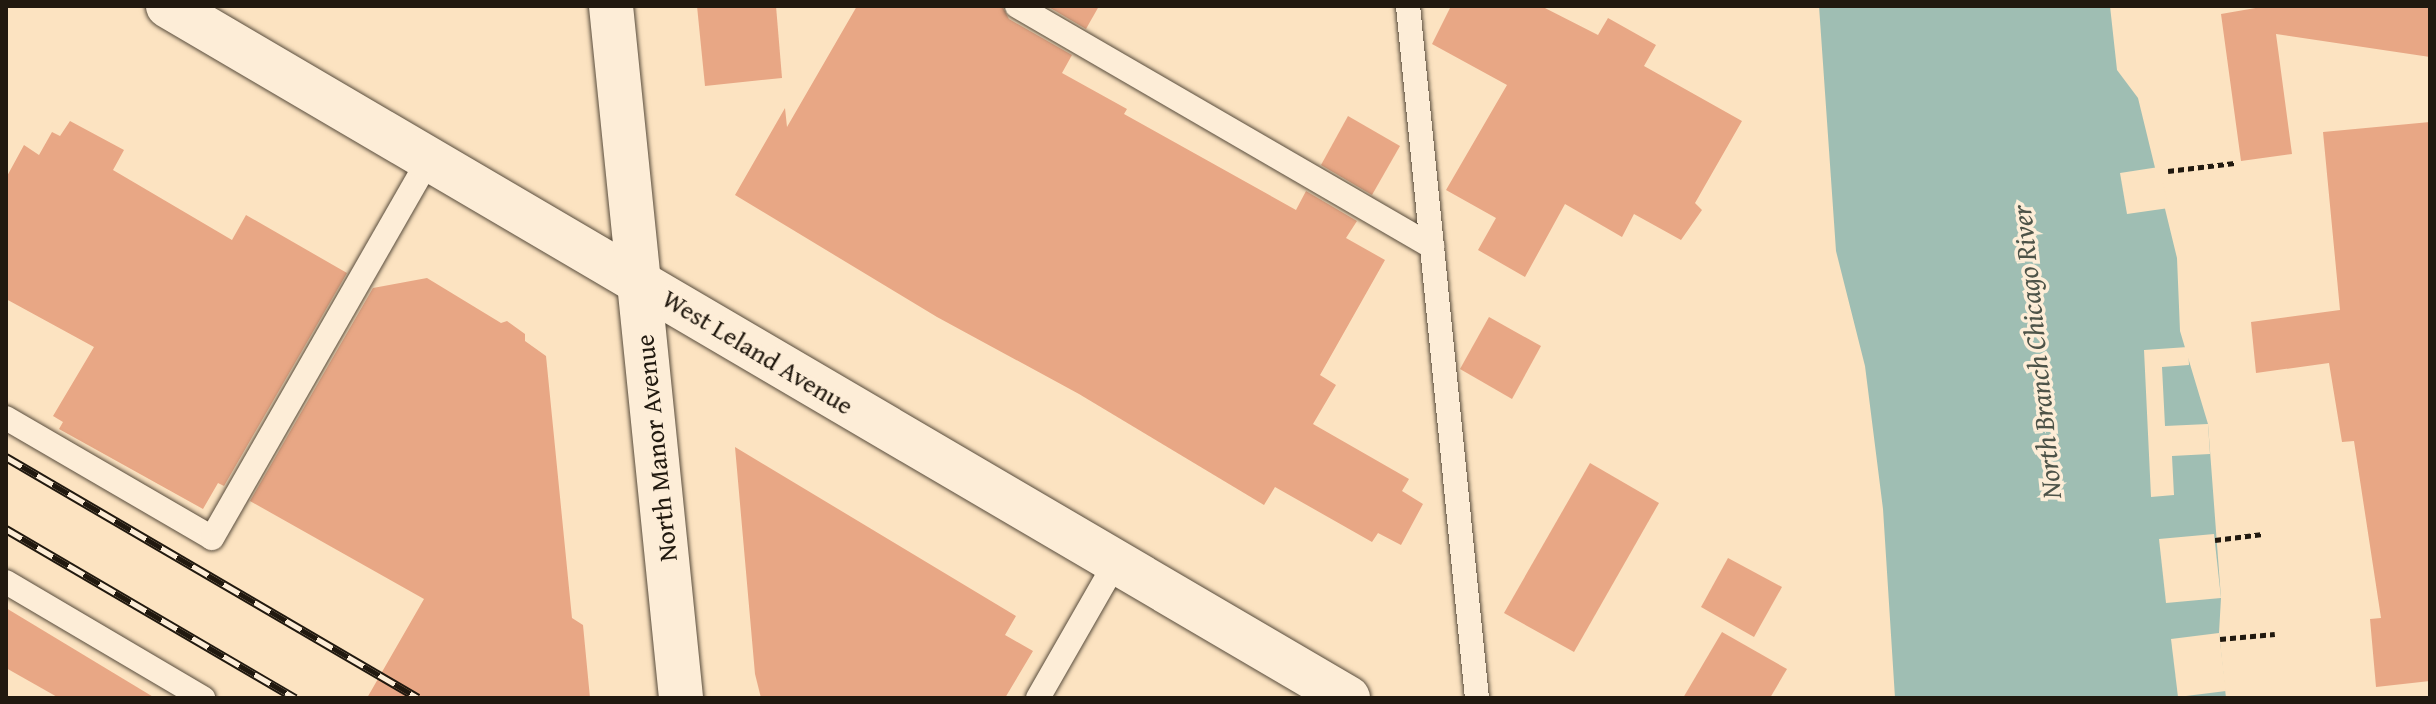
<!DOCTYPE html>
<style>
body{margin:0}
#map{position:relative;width:2436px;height:704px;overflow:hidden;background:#fce3c1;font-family:"Gentium Book Plus",serif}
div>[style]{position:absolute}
.water>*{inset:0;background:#9fbeb3}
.pier>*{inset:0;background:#fce3c1}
.building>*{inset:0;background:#e8a785}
.path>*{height:5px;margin-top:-2.5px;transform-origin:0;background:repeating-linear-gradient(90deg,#21190f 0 6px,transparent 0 10px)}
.roads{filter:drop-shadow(0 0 2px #584c3c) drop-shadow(0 0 2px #584c3c)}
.service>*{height:24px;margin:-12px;padding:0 12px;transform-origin:12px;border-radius:12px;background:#fdedd7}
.minor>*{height:44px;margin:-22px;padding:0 22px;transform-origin:22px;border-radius:22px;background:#fdedd7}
.rail>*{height:9px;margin-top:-4.5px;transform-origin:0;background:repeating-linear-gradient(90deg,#fdedd7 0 18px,#21190f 0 36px);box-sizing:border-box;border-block:2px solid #21190f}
span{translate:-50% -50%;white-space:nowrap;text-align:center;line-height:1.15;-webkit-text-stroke:7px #fdedd7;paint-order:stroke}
.street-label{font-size:26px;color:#21190f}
.water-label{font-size:28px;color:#4d5348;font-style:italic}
.frame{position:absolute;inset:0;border:8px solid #21190f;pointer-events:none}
</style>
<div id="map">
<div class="water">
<div style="clip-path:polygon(1819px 6px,2110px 6px,2117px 70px,2138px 98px,2177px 258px,2180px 331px,2208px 424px,2221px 598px,2219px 633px,2226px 698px,1895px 698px,1883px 509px,1865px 366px,1836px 251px)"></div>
</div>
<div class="pier">
<div style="clip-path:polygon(2159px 167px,2169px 208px,2127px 214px,2120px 173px)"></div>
<div style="clip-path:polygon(2188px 347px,2189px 365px,2162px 367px,2165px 426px,2208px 424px,2210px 454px,2172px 456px,2174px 495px,2151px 497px,2144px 350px)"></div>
<div style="clip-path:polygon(2214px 534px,2221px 598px,2166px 603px,2159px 539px)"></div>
<div style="clip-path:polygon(2219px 633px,2226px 691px,2178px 697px,2171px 639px)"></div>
</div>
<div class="building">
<div style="clip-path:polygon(697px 6px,776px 6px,782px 78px,705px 86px)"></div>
<div style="clip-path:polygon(857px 6px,1002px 6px,1009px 19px,1072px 55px,1062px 73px,1127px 109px,1124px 114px,1296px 210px,1306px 191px,1357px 221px,1346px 238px,1385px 260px,1320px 375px,1336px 385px,1313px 424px,1409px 479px,1402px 491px,1423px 504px,1401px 545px,1378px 533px,1372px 542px,1275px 487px,1264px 505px,1079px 394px,937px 317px,735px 195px,785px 108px,787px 127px)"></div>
<div style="clip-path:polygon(1047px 6px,1099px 6px,1086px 29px)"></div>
<div style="clip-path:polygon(1451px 6px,1541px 6px,1598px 35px,1608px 18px,1656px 45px,1644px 66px,1742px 121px,1695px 203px,1702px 210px,1681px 240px,1634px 214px,1622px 237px,1565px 204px,1525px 277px,1478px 250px,1496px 218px,1446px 190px,1507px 85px,1432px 44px)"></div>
<div style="clip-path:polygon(2267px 6px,2430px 6px,2430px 57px,2276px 34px,2292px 154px,2241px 161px,2221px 14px)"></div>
<div style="clip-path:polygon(1348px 116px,1400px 146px,1372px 195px,1321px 165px)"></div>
<div style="clip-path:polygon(70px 121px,124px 150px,113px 170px,232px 240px,246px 215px,347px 273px,224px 486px,218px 483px,203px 509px,59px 429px,63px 422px,53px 416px,94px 347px,6px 299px,6px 178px,24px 145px,39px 155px,52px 132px,60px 136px)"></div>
<div style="clip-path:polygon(2430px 122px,2430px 681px,2376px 687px,2370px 619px,2381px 618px,2354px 441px,2342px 442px,2329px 363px,2256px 373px,2251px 322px,2340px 310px,2323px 132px)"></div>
<div style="clip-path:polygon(427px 278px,501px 323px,507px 321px,525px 334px,525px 341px,546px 356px,572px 618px,583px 625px,590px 698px,367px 698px,424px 599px,250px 501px,373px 288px)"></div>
<div style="clip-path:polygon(1489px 317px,1541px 346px,1512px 399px,1460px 369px)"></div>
<div style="clip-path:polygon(735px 447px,1016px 616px,1005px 635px,1033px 651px,1005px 698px,761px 698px,755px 674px)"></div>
<div style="clip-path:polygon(1590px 463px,1659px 503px,1574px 652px,1504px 613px)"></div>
<div style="clip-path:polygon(1728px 558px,1782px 587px,1754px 637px,1701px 607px)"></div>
<div style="clip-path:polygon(6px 608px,155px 698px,59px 698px,6px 668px)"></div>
<div style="clip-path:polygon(1722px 632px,1787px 669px,1770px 698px,1683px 698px)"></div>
</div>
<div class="path">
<div style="left:2168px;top:171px;width:67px;rotate:-6.8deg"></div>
<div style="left:2215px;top:540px;width:48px;rotate:-7.1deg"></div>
<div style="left:2220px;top:639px;width:55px;rotate:-5.2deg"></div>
</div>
<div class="roads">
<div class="service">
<div style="left:1017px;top:6px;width:480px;rotate:30.1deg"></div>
<div style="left:1408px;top:6px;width:695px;rotate:84.31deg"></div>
<div style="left:6px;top:418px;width:238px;rotate:30.2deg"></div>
<div style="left:212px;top:538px;width:437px;rotate:-60.2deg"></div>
<div style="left:6px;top:582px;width:229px;rotate:30.5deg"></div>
<div style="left:1038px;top:698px;width:157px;rotate:-60.2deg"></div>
</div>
<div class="minor">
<div style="left:168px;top:6px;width:1368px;rotate:30.39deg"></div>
<div style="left:611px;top:6px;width:696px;rotate:84.22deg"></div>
</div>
</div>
<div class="rail">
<div style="left:6px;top:457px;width:477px;rotate:30.3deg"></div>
<div style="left:6px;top:529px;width:335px;rotate:30.3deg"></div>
</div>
<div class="street-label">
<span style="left:758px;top:352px;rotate:31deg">West Leland Avenue</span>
<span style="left:656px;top:448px;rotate:-96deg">North Manor Avenue</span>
</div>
<div class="water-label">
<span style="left:2036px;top:352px;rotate:-96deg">North Branch Chicago River</span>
</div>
<div class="frame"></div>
</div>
